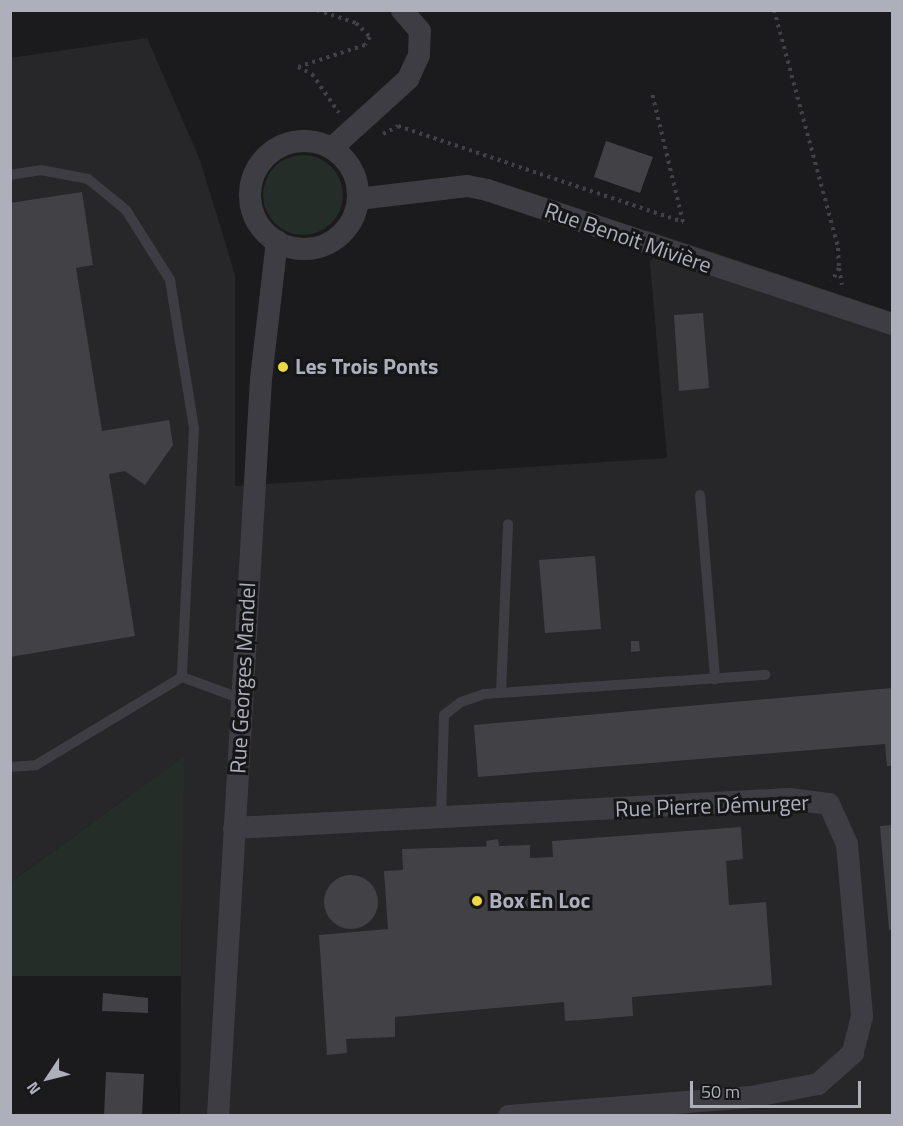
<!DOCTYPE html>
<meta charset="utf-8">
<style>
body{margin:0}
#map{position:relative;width:903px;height:1126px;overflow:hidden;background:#1b1a1c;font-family:"Titillium Web",sans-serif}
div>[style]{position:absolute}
.built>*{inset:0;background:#272629}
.green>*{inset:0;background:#242d27}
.round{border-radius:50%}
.building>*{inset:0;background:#424246}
.path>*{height:4px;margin-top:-2px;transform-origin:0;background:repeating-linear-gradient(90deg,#414248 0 3px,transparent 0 7.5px)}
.service>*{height:10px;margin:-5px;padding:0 5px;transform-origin:5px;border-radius:5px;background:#3e3d43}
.minor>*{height:22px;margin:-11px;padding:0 11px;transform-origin:11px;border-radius:11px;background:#3e3d43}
.minor>.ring{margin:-11px;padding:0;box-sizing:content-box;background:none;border:22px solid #3e3d43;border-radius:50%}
.dots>*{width:16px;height:16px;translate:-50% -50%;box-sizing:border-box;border:3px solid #161518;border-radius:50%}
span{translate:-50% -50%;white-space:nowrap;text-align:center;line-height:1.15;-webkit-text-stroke:6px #161518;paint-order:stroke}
.street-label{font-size:22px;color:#adafbb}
.poi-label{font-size:22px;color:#adafbb;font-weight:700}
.left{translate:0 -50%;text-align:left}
.frame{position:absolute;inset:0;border:12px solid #adafbb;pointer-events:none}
.north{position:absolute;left:18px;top:1048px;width:60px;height:60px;-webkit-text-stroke:4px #161518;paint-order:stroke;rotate:235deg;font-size:16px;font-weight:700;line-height:24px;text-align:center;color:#adafbb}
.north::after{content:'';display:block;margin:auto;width:21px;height:27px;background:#adafbb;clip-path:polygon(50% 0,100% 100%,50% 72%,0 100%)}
.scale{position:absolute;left:690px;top:1081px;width:171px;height:27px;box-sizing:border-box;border:3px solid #adafbb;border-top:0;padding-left:8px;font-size:18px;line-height:21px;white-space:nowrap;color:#adafbb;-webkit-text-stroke:4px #161518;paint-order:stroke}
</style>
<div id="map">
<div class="built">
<div style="clip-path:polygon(147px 38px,200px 160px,235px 275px,235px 486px,667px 458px,647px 230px,892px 312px,892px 1115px,180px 1115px,183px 757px,11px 882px,10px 58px)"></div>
</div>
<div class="green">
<div class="round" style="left:263px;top:155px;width:80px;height:80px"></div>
<div style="clip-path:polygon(184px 756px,181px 976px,11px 976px,11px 882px)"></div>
</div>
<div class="building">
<div style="clip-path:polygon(606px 141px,653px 157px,640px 193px,594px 177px)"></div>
<div style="clip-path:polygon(82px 192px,93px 265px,76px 268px,102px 431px,169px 420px,173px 445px,145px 485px,125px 471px,109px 474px,135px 636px,10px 657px,10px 203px)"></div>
<div style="clip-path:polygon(703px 313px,709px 388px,679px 391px,674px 315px)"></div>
<div style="clip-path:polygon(595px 556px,601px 629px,545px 633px,539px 560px)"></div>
<div style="clip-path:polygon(631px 641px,639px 641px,640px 651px,631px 652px)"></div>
<div style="clip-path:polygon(892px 688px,892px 766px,887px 766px,885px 744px,478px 777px,474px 725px)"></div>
<div style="clip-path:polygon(892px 825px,892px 929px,889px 930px,880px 826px)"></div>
<div style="clip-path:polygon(741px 827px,743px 859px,726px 861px,729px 905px,766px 902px,772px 985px,632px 997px,633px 1016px,582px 1020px,565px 1021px,564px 1002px,395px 1017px,395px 1037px,346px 1039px,347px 1053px,327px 1055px,319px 935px,388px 929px,384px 871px,403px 870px,402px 849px,530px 845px,530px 858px,553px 857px,552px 841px)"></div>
<div style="clip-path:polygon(498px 839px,499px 846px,487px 847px,486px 841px)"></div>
<div class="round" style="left:324px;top:875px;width:54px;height:54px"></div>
<div style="clip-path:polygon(103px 993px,148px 998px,148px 1013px,102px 1011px)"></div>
<div style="clip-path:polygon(106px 1072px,144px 1074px,142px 1116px,104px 1116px)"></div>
</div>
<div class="path">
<div style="left:317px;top:10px;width:41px;rotate:18.4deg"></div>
<div style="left:356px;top:23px;width:20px;rotate:45deg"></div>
<div style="left:370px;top:37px;width:9px;rotate:122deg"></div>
<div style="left:365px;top:45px;width:71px;rotate:161.8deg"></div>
<div style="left:298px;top:67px;width:16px;rotate:27deg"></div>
<div style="left:312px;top:74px;width:47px;rotate:55.3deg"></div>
<div style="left:774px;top:10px;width:246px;rotate:74.9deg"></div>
<div style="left:838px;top:248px;width:20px;rotate:87deg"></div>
<div style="left:839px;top:268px;width:15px;rotate:118deg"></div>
<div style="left:383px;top:134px;width:17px;rotate:-28deg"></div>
<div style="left:398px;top:126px;width:301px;rotate:18.6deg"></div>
<div style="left:683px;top:222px;width:133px;rotate:-103.5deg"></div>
<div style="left:839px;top:268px;width:17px;rotate:80deg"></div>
</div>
<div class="service">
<div style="left:10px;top:175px;width:31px;rotate:-9deg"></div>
<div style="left:41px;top:170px;width:48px;rotate:10.8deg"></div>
<div style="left:88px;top:179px;width:49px;rotate:39.2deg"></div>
<div style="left:126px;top:210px;width:83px;rotate:57.8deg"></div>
<div style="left:170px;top:280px;width:150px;rotate:80.8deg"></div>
<div style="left:194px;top:428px;width:249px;rotate:92.8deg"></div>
<div style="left:700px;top:495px;width:185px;rotate:85.3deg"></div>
<div style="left:182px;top:677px;width:64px;rotate:20.1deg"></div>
<div style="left:501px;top:693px;width:169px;rotate:-87.6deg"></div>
<div style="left:10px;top:767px;width:26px;rotate:-4deg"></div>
<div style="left:36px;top:765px;width:170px;rotate:-31.1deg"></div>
<div style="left:441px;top:817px;width:102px;rotate:-88.3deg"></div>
<div style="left:444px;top:715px;width:21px;rotate:-37deg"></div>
<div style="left:461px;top:702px;width:24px;rotate:-19deg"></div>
<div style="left:484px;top:694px;width:282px;rotate:-3.9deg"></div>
</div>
<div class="minor">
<div class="ring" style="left:250px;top:141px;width:86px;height:86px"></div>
<div style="left:332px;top:148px;width:103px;rotate:-42.2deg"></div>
<div style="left:408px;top:79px;width:26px;rotate:-65deg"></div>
<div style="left:419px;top:55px;width:24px;rotate:-88deg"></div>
<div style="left:420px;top:31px;width:28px;rotate:-131deg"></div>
<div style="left:358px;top:199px;width:110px;rotate:-6.8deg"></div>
<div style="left:467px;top:186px;width:20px;rotate:11deg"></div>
<div style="left:487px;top:190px;width:427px;rotate:18.3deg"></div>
<div style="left:234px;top:828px;width:556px;rotate:-2.99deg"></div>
<div style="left:789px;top:799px;width:40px;rotate:7.1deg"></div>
<div style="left:829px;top:804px;width:44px;rotate:65.8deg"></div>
<div style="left:847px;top:844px;width:173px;rotate:85deg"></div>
<div style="left:862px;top:1016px;width:38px;rotate:104deg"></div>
<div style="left:853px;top:1053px;width:47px;rotate:138.5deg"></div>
<div style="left:818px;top:1084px;width:68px;rotate:169deg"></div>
<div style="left:751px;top:1097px;width:243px;rotate:175.5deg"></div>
<div style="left:218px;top:1116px;width:738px;rotate:-86.66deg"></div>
<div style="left:261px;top:379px;width:139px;rotate:-83.4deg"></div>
</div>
<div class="dots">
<div style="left:283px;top:367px;background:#ebd843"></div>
<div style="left:477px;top:901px;background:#ebd843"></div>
</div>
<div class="street-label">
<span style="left:628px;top:238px;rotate:19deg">Rue Benoit Mivière</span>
<span style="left:243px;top:678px;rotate:-87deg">Rue Georges Mandel</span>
<span style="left:712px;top:806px;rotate:-2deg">Rue Pierre Démurger</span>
</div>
<div class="poi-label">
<span class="left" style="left:295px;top:367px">Les Trois Ponts</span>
<span class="left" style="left:489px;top:901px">Box En Loc</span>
</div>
<div class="frame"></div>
<div class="north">N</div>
<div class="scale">50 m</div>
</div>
